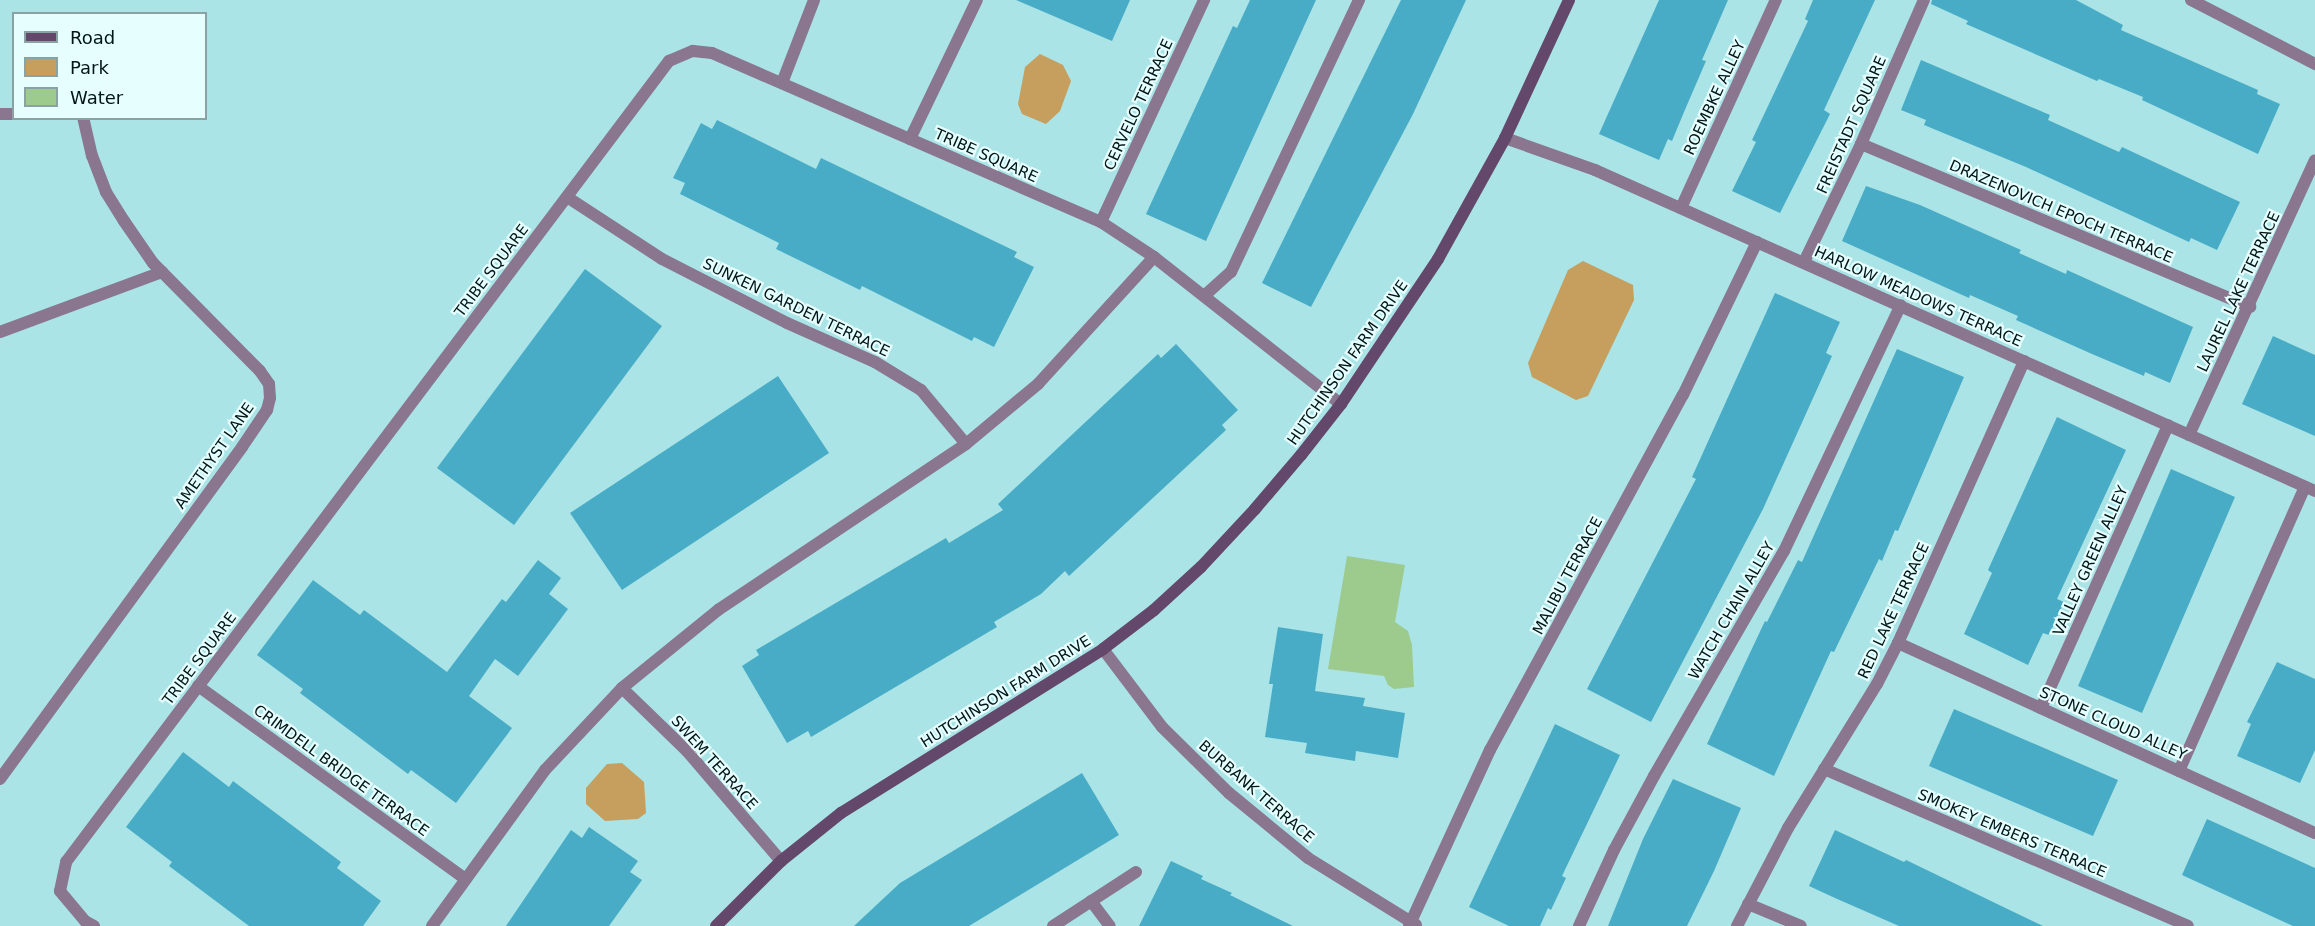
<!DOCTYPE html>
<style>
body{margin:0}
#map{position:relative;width:2315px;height:926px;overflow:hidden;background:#aae4e6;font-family:"DejaVu Sans",sans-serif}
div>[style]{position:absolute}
.green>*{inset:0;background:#c69e5d}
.water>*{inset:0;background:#9ccb8d}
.building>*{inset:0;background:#48acc6}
.lane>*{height:12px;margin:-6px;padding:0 6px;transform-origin:6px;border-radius:6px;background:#8a768f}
.street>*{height:12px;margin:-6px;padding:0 6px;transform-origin:6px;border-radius:6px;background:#8a768f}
.secondary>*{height:12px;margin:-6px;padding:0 6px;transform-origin:6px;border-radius:6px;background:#64486c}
span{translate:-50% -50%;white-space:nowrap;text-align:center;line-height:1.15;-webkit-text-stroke:4.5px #e7feff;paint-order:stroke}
.street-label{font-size:15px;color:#011617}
.legend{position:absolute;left:12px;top:12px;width:195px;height:108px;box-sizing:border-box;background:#e7feff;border:2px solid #8ba1a2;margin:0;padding:8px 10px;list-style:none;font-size:18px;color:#011617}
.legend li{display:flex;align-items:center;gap:12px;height:30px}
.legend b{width:30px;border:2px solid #8ba1a2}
</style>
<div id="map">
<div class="green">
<div style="clip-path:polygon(1040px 54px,1063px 65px,1071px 81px,1060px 111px,1046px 124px,1022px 114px,1018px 104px,1025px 67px)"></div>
<div style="clip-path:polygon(1583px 261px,1633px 285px,1634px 300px,1588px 396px,1576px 400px,1532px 377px,1528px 363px,1568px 270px)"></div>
<div style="clip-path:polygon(622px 763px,644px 782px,646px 813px,638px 819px,605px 821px,586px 804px,586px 788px,607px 764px)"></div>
</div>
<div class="water">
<div style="clip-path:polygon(1347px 556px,1405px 565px,1395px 622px,1408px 631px,1412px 645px,1414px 687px,1394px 689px,1388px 685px,1384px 676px,1328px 669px)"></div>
</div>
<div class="building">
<div style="clip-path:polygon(1016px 0,1130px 0,1112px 41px)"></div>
<div style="clip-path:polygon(1250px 0,1316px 0,1206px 241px,1146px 214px,1233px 26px,1237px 28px)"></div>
<div style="clip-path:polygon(1401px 0,1466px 0,1413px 114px,1311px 307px,1262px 283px)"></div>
<div style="clip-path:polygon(1659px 0,1728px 0,1702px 60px,1706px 61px,1684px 112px,1672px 141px,1668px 139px,1659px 160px,1599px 134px)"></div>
<div style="clip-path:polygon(1813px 0,1875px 0,1824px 110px,1830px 114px,1780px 213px,1732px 191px,1756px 142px,1752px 140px,1808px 21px,1805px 19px)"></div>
<div style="clip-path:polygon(1932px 0,2076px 0,2123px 25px,2121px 30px,2258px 90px,2257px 94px,2280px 104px,2258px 154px,2142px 100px,2143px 97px,2099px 79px,2097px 81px,1966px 24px,1968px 21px,1931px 4px)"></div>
<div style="clip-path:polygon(1921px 60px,2050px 115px,2048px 120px,2119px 152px,2122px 147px,2240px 202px,2217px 250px,2191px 238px,2189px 242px,2026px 167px,1924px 125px,1926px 120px,1901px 110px)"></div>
<div style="clip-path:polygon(717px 120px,816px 169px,821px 158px,1017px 252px,1014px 257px,1034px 267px,994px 347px,974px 337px,972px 341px,862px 286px,860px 290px,776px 249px,779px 243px,680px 194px,685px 183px,673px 178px,701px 123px,712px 129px)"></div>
<div style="clip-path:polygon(1866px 186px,1920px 205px,2021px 250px,2019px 253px,2066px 274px,2067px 270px,2193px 327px,2170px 383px,2145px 372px,2144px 376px,2092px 354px,2016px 320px,2018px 316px,1970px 295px,1969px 298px,1842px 241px)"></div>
<div style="clip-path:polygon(585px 269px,662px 326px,514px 525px,437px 468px)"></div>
<div style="clip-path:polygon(1775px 293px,1840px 322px,1826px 353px,1832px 356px,1763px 509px,1651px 722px,1587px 689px,1696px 479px,1692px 477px)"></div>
<div style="clip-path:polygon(2273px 336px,2315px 355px,2315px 436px,2242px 404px)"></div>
<div style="clip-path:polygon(1176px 344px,1238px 410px,1222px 425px,1226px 430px,1069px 576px,1065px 571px,1041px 594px,994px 622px,997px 627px,811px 737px,808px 731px,787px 743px,742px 666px,759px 655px,756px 650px,946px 538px,949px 543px,1003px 510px,998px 504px,1158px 354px,1161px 358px)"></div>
<div style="clip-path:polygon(1897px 349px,1964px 377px,1898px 531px,1895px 530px,1882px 561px,1879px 559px,1834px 652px,1831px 651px,1774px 776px,1707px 744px,1765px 621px,1767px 622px,1798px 560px,1802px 562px)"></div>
<div style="clip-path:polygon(778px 376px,829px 453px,622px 590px,570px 513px)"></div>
<div style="clip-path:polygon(2057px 417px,2126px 450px,2057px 599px,2064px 602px,2049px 635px,2043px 633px,2028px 665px,1964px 634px,1992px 573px,1988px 570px)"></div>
<div style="clip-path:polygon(2171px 469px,2235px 497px,2142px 713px,2078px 686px)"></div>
<div style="clip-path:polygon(538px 560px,561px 578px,549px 594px,568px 609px,518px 676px,495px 659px,469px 696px,512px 728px,456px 803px,411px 770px,408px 774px,300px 693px,303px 689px,257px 655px,313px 580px,360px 615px,364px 610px,447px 672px,502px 599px,506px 602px)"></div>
<div style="clip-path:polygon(1278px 627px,1323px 634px,1315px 691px,1365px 698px,1363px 706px,1405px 713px,1398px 758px,1356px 751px,1355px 761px,1305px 753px,1307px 743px,1265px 737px,1273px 684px,1269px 684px)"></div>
<div style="clip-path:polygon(2277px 662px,2315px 679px,2315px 750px,2300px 783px,2237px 756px,2251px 724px,2247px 722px)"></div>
<div style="clip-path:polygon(1954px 709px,2118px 780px,2093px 836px,1929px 766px)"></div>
<div style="clip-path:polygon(1555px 724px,1620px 755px,1562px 876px,1566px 878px,1551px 910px,1548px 908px,1540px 926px,1509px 926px,1469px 907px)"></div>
<div style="clip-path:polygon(183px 752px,229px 787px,233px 781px,341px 862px,337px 868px,381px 901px,363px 926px,249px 926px,169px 866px,172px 862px,126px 827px)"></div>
<div style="clip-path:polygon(1082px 773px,1119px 835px,969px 926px,854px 926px,900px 883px)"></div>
<div style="clip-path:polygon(1673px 779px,1741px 808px,1714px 871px,1687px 926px,1608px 926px,1643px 839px)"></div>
<div style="clip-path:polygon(2207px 819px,2315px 868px,2315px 926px,2293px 926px,2182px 875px)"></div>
<div style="clip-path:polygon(589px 827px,638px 861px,630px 872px,642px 880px,609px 926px,506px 926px,571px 830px,582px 838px)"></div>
<div style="clip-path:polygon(1835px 830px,1904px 862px,1906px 860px,2043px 926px,1899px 926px,1835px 898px,1809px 886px)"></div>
<div style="clip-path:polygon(1171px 861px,1203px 876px,1201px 879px,1232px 893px,1230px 895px,1293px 926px,1139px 926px)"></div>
</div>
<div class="lane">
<div style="left:782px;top:83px;width:89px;rotate:-68.9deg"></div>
<div style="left:0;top:114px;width:14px"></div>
<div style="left:1681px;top:208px;width:229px;rotate:-65.5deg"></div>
<div style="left:1204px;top:296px;width:36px;rotate:-42deg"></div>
<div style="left:1231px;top:272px;width:301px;rotate:-64.8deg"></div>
<div style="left:0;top:332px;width:173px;rotate:-20.3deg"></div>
<div style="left:1898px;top:643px;width:458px;rotate:24.5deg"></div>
<div style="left:2041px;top:708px;width:310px;rotate:-65.8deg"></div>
<div style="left:2179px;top:771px;width:311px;rotate:-66.1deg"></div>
<div style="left:1748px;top:904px;width:57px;rotate:22.5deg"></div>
<div style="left:1579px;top:926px;width:84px;rotate:-65.3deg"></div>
<div style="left:1614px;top:850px;width:84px;rotate:-61.6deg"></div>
<div style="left:1654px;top:776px;width:260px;rotate:-60deg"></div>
<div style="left:1784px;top:551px;width:272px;rotate:-64.6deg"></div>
</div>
<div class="street">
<div style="left:2191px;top:0;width:140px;rotate:27.3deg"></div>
<div style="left:1505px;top:138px;width:96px;rotate:19.6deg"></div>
<div style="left:1595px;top:170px;width:788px;rotate:24.03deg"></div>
<div style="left:910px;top:139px;width:154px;rotate:-64.3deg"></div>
<div style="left:1861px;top:144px;width:422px;rotate:22.7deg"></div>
<div style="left:567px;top:197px;width:113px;rotate:33.1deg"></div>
<div style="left:662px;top:259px;width:140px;rotate:27.1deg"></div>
<div style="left:787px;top:323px;width:96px;rotate:23.9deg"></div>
<div style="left:875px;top:362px;width:54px;rotate:31.3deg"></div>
<div style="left:921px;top:390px;width:70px;rotate:50.2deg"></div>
<div style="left:1101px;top:222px;width:245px;rotate:-65.1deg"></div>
<div style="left:1804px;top:262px;width:131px;rotate:-64.2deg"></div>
<div style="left:1861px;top:144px;width:157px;rotate:-66.4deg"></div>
<div style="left:2189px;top:435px;width:302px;rotate:-65.4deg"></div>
<div style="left:1103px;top:649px;width:98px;rotate:52.9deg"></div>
<div style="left:1162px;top:727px;width:94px;rotate:44.6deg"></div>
<div style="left:1229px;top:793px;width:102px;rotate:39.4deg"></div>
<div style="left:1308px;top:858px;width:127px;rotate:31.8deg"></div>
<div style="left:198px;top:686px;width:330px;rotate:35.8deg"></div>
<div style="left:622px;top:688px;width:91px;rotate:44.1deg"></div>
<div style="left:687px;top:751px;width:145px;rotate:49.5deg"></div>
<div style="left:1824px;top:769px;width:396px;rotate:23.3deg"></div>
<div style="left:0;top:779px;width:411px;rotate:-53.9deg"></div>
<div style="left:242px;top:447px;width:45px;rotate:-56deg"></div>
<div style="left:267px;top:410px;width:12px;rotate:-76deg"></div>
<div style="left:270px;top:398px;width:14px;rotate:-94deg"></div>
<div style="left:269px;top:384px;width:16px;rotate:-125deg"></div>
<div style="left:260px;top:371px;width:152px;rotate:-134.7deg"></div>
<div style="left:153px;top:263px;width:51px;rotate:-124.6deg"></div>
<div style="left:124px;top:221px;width:34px;rotate:-122deg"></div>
<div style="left:106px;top:192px;width:39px;rotate:-111deg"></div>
<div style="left:92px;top:156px;width:39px;rotate:-103deg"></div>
<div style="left:1091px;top:901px;width:31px;rotate:53deg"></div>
<div style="left:94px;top:926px;width:10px;rotate:-151deg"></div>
<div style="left:85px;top:921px;width:39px;rotate:-130deg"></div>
<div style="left:60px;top:891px;width:30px;rotate:-78deg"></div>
<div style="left:66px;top:862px;width:1003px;rotate:-53.03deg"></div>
<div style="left:669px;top:61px;width:26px;rotate:-23deg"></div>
<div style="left:693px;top:51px;width:19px;rotate:6deg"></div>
<div style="left:712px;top:53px;width:424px;rotate:23.5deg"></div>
<div style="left:1101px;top:222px;width:64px;rotate:33.4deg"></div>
<div style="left:1154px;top:257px;width:238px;rotate:38.2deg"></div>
<div style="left:432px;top:926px;width:193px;rotate:-54.1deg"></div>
<div style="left:545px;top:770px;width:112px;rotate:-46.8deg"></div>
<div style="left:622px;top:688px;width:124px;rotate:-39.1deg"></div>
<div style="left:718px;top:610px;width:298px;rotate:-33.8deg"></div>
<div style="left:966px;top:444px;width:94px;rotate:-39.8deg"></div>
<div style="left:1038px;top:384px;width:172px;rotate:-47.6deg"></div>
<div style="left:1053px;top:926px;width:99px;rotate:-33deg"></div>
<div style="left:1409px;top:926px;width:194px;rotate:-65.3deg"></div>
<div style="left:1490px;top:750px;width:404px;rotate:-61.5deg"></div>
<div style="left:1683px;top:395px;width:170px;rotate:-64.2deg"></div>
<div style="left:1737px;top:926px;width:110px;rotate:-62.5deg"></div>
<div style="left:1788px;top:828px;width:169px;rotate:-58.3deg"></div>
<div style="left:1877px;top:684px;width:46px;rotate:-62.9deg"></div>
<div style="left:1898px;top:643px;width:309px;rotate:-65.9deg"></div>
</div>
<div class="secondary">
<div style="left:716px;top:926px;width:92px;rotate:-45deg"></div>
<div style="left:781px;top:861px;width:77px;rotate:-38.7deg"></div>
<div style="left:841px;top:813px;width:309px;rotate:-32deg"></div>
<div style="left:1103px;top:649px;width:64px;rotate:-37.4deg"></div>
<div style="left:1154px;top:610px;width:64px;rotate:-42.5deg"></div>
<div style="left:1201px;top:567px;width:79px;rotate:-47deg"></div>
<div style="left:1255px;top:509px;width:71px;rotate:-49.6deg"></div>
<div style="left:1301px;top:455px;width:65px;rotate:-51.9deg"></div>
<div style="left:1341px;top:404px;width:174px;rotate:-56.2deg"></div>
<div style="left:1438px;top:259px;width:138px;rotate:-61deg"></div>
<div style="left:1505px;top:138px;width:152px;rotate:-65.1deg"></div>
</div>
<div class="street-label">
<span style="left:1715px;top:98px;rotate:-65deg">ROEMBKE ALLEY</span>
<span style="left:1139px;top:105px;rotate:-65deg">CERVELO TERRACE</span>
<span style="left:1852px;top:125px;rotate:-66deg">FREISTADT SQUARE</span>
<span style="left:986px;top:156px;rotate:24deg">TRIBE SQUARE</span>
<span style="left:2061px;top:212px;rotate:23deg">DRAZENOVICH EPOCH TERRACE</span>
<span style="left:492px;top:271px;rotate:-53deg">TRIBE SQUARE</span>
<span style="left:2239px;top:292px;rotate:-65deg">LAUREL LAKE TERRACE</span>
<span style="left:1918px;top:297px;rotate:24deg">HARLOW MEADOWS TERRACE</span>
<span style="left:796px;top:308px;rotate:26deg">SUNKEN GARDEN TERRACE</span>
<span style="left:1348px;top:363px;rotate:-55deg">HUTCHINSON FARM DRIVE</span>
<span style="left:215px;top:456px;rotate:-55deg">AMETHYST LANE</span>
<span style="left:2091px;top:561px;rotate:-66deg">VALLEY GREEN ALLEY</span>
<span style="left:1568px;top:576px;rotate:-62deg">MALIBU TERRACE</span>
<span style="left:1732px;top:611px;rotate:-60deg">WATCH CHAIN ALLEY</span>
<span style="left:1894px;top:611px;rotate:-65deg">RED LAKE TERRACE</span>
<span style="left:200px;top:659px;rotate:-53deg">TRIBE SQUARE</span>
<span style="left:1006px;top:692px;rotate:-32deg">HUTCHINSON FARM DRIVE</span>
<span style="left:2113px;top:724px;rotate:24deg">STONE CLOUD ALLEY</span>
<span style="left:714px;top:763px;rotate:48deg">SWEM TERRACE</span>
<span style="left:341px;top:771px;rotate:36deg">CRIMDELL BRIDGE TERRACE</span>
<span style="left:1256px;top:792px;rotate:41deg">BURBANK TERRACE</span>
<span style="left:2012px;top:834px;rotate:23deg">SMOKEY EMBERS TERRACE</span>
</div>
<ul class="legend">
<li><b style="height:8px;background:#64486c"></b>Road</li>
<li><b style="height:16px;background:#c69e5d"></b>Park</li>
<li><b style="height:16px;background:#9ccb8d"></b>Water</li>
</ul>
</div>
